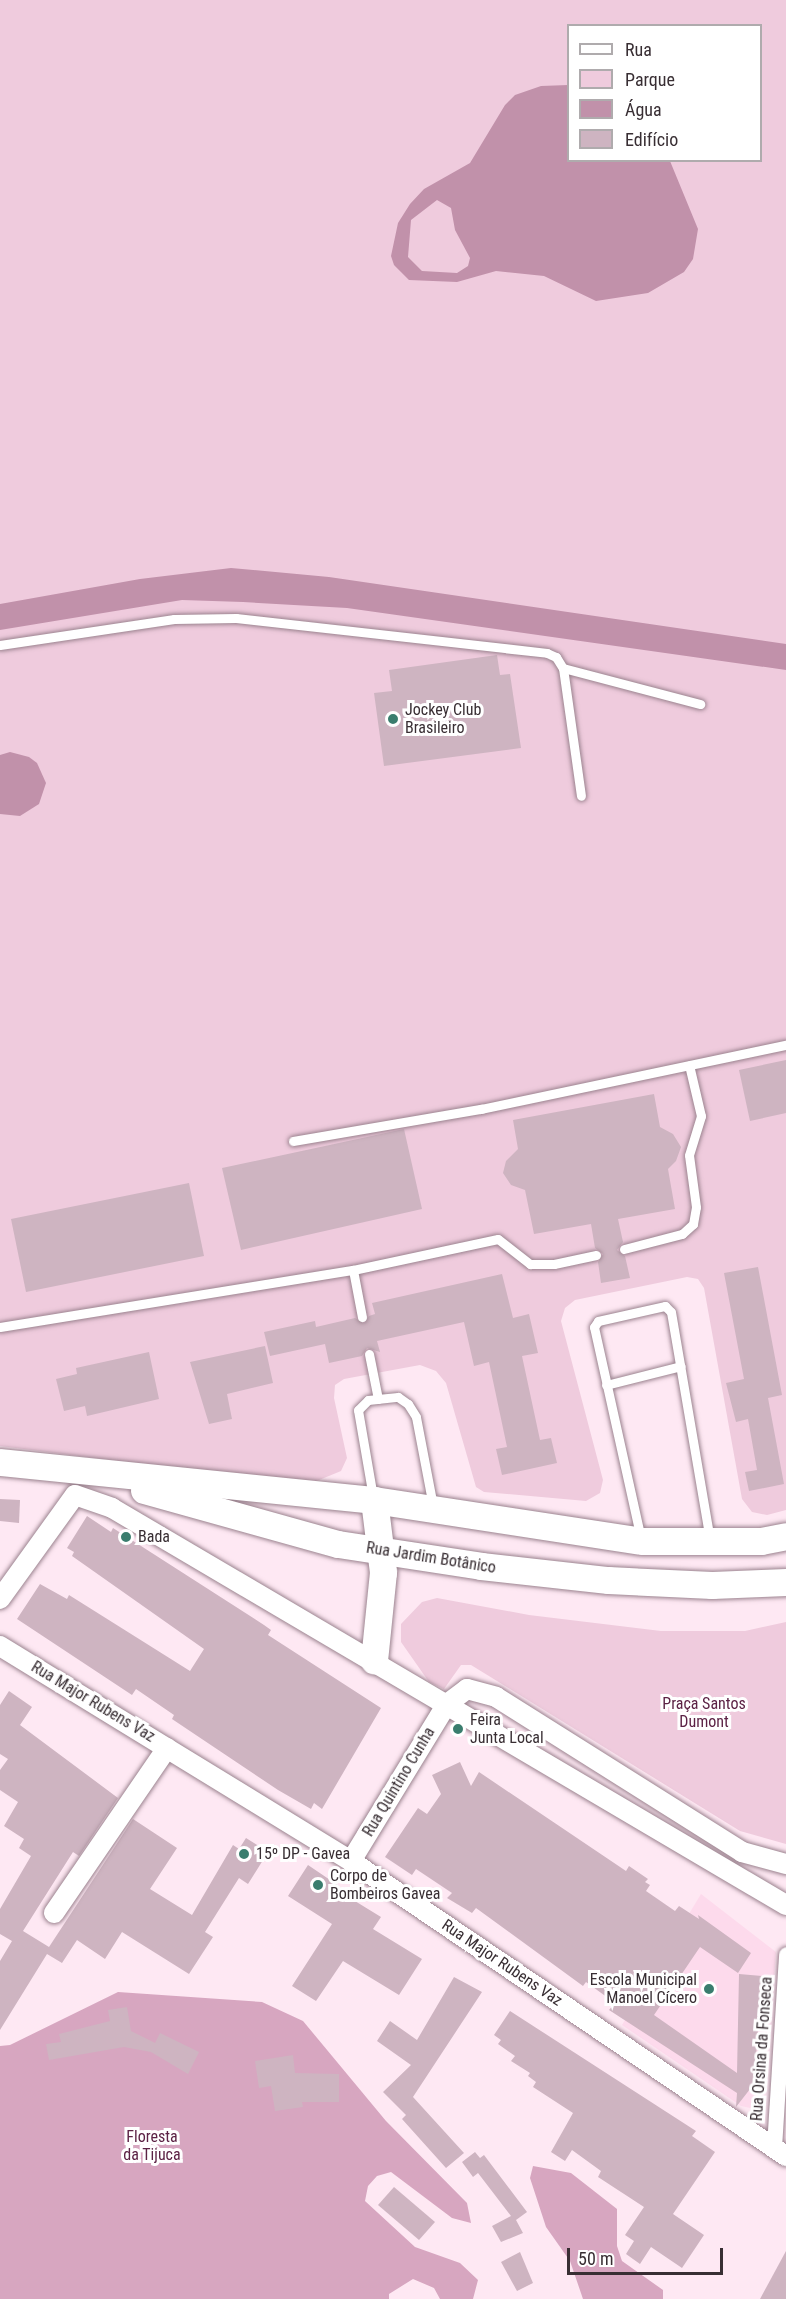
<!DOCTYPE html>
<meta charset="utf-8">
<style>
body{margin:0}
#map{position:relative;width:786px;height:2299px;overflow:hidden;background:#fee8f3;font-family:"Roboto Condensed",sans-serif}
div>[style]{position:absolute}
.built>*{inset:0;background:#fddaec}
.green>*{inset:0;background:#efcbdd}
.forest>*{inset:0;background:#d7a6c0}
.water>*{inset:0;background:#c191aa}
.building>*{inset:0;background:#ceb4c1}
.roads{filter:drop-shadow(0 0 2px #9b838f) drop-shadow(0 0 2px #9b838f)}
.service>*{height:9px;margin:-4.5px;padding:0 4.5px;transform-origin:4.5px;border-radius:4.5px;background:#fff}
.pedestrian>*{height:15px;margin:-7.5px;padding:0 7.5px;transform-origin:7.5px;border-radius:7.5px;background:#fff}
.minor>*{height:20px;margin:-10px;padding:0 10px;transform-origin:10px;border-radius:10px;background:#fff}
.secondary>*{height:27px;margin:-13.5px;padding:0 13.5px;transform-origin:13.5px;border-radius:13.5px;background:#fff}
.dots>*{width:16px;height:16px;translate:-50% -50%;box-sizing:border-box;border:3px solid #fff;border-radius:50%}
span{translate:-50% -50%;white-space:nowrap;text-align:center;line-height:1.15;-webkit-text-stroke:6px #fff;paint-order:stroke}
.poi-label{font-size:16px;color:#382e33}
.left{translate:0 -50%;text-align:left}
.right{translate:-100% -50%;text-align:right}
.street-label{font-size:16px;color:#382e33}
.park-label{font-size:16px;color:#5c2245}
.legend{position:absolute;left:567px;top:24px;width:195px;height:138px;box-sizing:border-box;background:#fff;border:2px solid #afabad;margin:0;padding:8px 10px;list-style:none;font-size:18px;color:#382e33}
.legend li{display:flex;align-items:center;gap:12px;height:30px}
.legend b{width:30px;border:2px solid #afabad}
.scale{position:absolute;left:567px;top:2248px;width:156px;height:27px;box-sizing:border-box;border:3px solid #382e33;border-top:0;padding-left:8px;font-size:18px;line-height:21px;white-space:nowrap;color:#382e33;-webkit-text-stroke:4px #fff;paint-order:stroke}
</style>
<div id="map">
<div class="built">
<div style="clip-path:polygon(701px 1894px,776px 1952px,764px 2111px,741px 2106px,622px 2025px)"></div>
</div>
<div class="green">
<div style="clip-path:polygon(evenodd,0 0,786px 0,786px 1510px,767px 1515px,752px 1512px,742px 1499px,704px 1288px,698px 1279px,687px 1277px,575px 1300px,565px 1308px,561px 1321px,603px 1480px,600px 1493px,586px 1501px,484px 1492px,476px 1487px,446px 1383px,436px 1371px,420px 1365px,344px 1379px,335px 1385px,334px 1398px,347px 1458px,341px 1471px,307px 1485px,0 1446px,0 0,568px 26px,760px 26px,760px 160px,568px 160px,568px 26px)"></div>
<div style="clip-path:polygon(437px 1598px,529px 1615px,661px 1631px,745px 1631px,786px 1622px,786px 1844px,740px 1831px,471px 1665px,461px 1665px,444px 1689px,429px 1682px,401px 1642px,401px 1624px,422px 1602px)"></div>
</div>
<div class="forest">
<div style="clip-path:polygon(118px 1992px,262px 2002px,303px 2021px,386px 2121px,467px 2203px,471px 2223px,452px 2218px,391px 2172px,377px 2176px,368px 2186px,365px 2201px,415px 2247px,460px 2263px,478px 2280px,473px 2299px,440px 2299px,434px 2288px,413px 2279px,389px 2294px,389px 2299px,0 2299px,0 2046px,10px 2045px)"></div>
<div style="clip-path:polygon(533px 2166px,571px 2173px,617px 2209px,617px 2246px,622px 2261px,663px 2290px,663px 2299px,583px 2299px,570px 2261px,546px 2227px,530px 2178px)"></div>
</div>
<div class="water">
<div style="clip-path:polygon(evenodd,568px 85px,568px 160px,670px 161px,698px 229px,693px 259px,684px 272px,648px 293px,596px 301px,544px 276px,496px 271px,457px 282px,409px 280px,394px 265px,391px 256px,398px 223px,410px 204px,424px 189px,470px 163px,505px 105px,515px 95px,541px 86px,568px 85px,437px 200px,451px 208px,455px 230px,470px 258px,468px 266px,457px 273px,422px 271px,408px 257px,411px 220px,437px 200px)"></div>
<div style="clip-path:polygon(231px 568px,329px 577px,786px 644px,786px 670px,347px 608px,243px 602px,182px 600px,0 630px,0 604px,140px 579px)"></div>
<div style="clip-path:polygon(10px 752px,29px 757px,37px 763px,46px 783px,39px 804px,20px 816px,0 814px,0 755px)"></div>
</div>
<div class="building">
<div style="clip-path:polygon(497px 655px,500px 675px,510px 674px,521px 748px,384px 766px,374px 693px,392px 691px,389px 670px)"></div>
<div style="clip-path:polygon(786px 1060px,786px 1113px,750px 1121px,739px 1070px)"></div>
<div style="clip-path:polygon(654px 1094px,660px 1127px,673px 1134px,681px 1147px,676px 1161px,668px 1169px,675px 1209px,618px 1219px,623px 1242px,617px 1250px,625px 1256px,630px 1278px,601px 1283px,598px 1262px,603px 1254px,595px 1248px,591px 1224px,534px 1234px,525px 1190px,511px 1185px,503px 1173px,506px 1161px,518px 1149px,513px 1120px)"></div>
<div style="clip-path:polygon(404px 1129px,422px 1209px,241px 1250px,222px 1168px)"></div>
<div style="clip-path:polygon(189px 1183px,204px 1256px,26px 1292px,11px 1219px)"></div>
<div style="clip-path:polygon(758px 1267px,782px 1395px,768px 1398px,784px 1484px,749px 1491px,745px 1472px,757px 1470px,748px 1419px,736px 1422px,726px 1383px,744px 1379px,724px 1273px)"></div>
<div style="clip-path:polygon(502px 1274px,513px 1318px,529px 1314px,538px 1353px,522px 1356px,540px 1440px,551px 1438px,557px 1463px,502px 1475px,496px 1449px,507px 1447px,489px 1362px,474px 1366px,464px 1322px,377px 1341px,380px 1352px,367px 1348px,362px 1356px,329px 1363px,325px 1344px,270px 1356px,264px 1332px,315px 1321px,316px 1327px,355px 1318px,364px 1323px,369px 1316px,375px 1314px,372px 1303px)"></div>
<div style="clip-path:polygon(265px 1346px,273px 1383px,227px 1394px,232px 1419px,209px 1424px,190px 1362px)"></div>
<div style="clip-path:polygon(149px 1352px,159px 1399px,87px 1416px,85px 1406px,64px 1411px,56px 1379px,77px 1374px,76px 1368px)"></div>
<div style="clip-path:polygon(0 1499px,20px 1500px,19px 1523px,0 1521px)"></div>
<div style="clip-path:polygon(87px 1516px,111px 1532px,113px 1528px,264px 1625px,271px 1630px,268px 1635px,381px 1708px,322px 1809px,314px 1803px,311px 1809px,278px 1790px,172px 1719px,174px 1715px,136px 1689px,132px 1695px,17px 1619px,40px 1584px,67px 1599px,69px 1595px,190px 1671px,204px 1649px,72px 1556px,74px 1552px,67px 1548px)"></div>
<div style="clip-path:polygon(9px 1691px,32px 1707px,20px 1725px,118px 1798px,79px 1856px,73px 1852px,23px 1931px,49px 1947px,133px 1819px,177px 1848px,150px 1889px,192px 1915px,233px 1845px,239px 1849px,246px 1838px,268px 1852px,248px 1884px,239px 1878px,205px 1932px,213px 1937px,189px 1974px,122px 1932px,105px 1959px,77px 1940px,62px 1963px,47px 1954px,0 2030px,0 1961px,12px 1941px,0 1934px,0 1909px,31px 1856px,19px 1848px,24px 1839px,4px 1826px,18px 1802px,0 1790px,0 1770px,8px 1759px,0 1754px,0 1705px)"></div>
<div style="clip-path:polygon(460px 1762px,471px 1786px,479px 1772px,626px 1871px,629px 1866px,648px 1879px,645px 1882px,650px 1885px,646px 1891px,675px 1911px,679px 1906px,699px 1919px,698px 1915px,751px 1953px,738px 1973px,700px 1947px,654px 2015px,737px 2073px,739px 1974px,762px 1976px,754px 2084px,736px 2107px,737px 2093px,609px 2010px,615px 2003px,586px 1982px,583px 1986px,476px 1908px,472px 1913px,447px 1898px,452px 1893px,416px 1869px,412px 1875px,385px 1857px,418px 1808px,427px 1814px,441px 1794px,432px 1775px)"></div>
<div style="clip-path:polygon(308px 1865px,339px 1886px,337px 1890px,381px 1917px,373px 1929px,422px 1959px,399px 1995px,343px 1961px,316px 2001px,292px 1986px,332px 1924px,288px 1896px)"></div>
<div style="clip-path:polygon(454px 1977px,482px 1992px,413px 2097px,464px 2153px,446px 2168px,402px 2119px,406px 2115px,383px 2092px,411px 2065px,377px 2041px,390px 2021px,417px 2040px)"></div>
<div style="clip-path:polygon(127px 2007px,131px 2031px,155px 2043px,160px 2033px,199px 2052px,188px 2074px,151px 2052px,124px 2047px,49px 2060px,46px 2044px,61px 2042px,59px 2034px,110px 2021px,108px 2010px)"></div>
<div style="clip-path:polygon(510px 2011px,696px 2131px,692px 2136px,715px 2152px,673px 2214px,704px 2235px,682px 2268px,651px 2247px,640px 2264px,626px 2254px,634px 2241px,625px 2235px,644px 2207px,598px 2177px,601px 2171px,572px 2150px,565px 2161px,551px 2152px,573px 2113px,533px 2087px,536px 2082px,528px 2076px,530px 2073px,511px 2061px,515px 2056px,498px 2044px,501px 2040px,494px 2035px)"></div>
<div style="clip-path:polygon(293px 2055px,295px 2073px,339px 2074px,339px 2102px,302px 2102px,303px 2107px,275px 2111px,271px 2086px,259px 2088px,255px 2061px)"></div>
<div style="clip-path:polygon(475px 2152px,480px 2158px,484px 2155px,527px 2212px,516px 2220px,523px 2233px,501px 2242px,492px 2226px,511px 2216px,478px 2173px,473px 2177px,462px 2162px)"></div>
<div style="clip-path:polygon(394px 2187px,435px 2222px,419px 2240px,378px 2205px)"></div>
<div style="clip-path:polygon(786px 2251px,786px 2299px,760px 2299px)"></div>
<div style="clip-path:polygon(520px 2252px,533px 2283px,517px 2291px,501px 2262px)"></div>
</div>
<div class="roads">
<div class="service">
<div style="left:0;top:645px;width:176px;rotate:-8.5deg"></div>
<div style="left:174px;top:619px;width:62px;rotate:-0.9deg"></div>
<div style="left:236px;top:618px;width:313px;rotate:6.4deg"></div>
<div style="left:547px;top:653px;width:10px;rotate:24deg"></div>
<div style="left:556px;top:657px;width:13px;rotate:58deg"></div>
<div style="left:563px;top:668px;width:129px;rotate:82deg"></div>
<div style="left:563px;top:668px;width:142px;rotate:14.7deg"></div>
<div style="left:293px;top:1141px;width:191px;rotate:-9.7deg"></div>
<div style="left:481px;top:1109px;width:312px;rotate:-11.9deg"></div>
<div style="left:624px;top:1249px;width:60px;rotate:-14.5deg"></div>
<div style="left:682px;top:1234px;width:15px;rotate:-42deg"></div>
<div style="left:693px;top:1224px;width:17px;rotate:-80deg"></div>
<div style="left:696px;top:1207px;width:52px;rotate:-97.7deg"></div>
<div style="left:689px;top:1155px;width:41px;rotate:-72.9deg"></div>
<div style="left:701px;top:1116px;width:52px;rotate:-103.2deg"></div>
<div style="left:353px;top:1270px;width:48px;rotate:79.2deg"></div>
<div style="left:0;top:1327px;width:358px;rotate:-9.2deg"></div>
<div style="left:353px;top:1270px;width:148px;rotate:-12.1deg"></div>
<div style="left:498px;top:1239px;width:41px;rotate:38deg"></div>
<div style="left:530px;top:1264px;width:24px"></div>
<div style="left:554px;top:1264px;width:43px;rotate:-12.1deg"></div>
<div style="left:369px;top:1354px;width:46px;rotate:78.7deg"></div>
<div style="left:606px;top:1385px;width:77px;rotate:-14.2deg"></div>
<div style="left:373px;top:1497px;width:88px;rotate:-99.8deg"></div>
<div style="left:358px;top:1410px;width:14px;rotate:-45deg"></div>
<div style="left:368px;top:1400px;width:30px;rotate:-6deg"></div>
<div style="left:398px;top:1397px;width:12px;rotate:35deg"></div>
<div style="left:408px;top:1404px;width:15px;rotate:58deg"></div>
<div style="left:416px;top:1417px;width:91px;rotate:79.2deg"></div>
<div style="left:641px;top:1539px;width:217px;rotate:-102.5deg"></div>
<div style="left:594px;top:1327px;width:7px;rotate:-56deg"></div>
<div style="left:598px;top:1321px;width:69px;rotate:-12.6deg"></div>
<div style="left:665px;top:1306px;width:8px;rotate:45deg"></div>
<div style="left:671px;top:1312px;width:230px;rotate:80.3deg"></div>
</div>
<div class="pedestrian">
<div style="left:774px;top:2147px;width:193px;rotate:-86.4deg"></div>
</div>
<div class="minor">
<div style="left:0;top:1599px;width:128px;rotate:-54.2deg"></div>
<div style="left:75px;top:1495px;width:39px;rotate:19deg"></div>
<div style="left:112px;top:1508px;width:782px;rotate:30.5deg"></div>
<div style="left:0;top:1646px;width:412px;rotate:31.5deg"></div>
<div style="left:351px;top:1861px;width:526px;rotate:34.14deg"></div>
<div style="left:351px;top:1861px;width:184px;rotate:-58.6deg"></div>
<div style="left:447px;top:1704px;width:25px;rotate:-37deg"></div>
<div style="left:467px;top:1689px;width:30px;rotate:15deg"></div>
<div style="left:496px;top:1697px;width:291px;rotate:32.2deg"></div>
<div style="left:742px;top:1852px;width:46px;rotate:15.3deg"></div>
<div style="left:54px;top:1913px;width:200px;rotate:-55.6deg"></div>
</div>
<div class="secondary">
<div style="left:0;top:1462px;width:376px;rotate:5.8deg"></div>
<div style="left:374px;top:1500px;width:271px;rotate:8.7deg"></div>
<div style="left:642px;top:1541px;width:119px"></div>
<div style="left:761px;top:1541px;width:25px;rotate:-11deg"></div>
<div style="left:144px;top:1490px;width:201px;rotate:15.6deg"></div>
<div style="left:338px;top:1544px;width:145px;rotate:8.7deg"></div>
<div style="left:481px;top:1566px;width:128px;rotate:6.3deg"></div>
<div style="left:608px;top:1580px;width:104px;rotate:2.8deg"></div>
<div style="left:712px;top:1585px;width:74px;rotate:-2.3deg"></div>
<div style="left:374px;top:1500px;width:73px;rotate:82.9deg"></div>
<div style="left:383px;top:1572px;width:89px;rotate:95.8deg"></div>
</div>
</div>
<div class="dots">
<div style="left:393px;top:719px;background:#3a7d6e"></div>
<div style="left:126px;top:1537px;background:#3a7d6e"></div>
<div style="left:458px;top:1729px;background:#3a7d6e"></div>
<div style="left:244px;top:1854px;background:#3a7d6e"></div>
<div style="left:318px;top:1885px;background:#3a7d6e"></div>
<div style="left:709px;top:1989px;background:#3a7d6e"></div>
</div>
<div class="poi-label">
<span class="left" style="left:405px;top:719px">Jockey Club<br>Brasileiro</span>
<span class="left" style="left:138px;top:1537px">Bada</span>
<span class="left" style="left:470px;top:1729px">Feira<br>Junta Local</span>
<span class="left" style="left:256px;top:1854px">15º DP - Gavea</span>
<span class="left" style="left:330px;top:1885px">Corpo de<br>Bombeiros Gavea</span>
<span class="right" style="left:697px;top:1989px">Escola Municipal<br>Manoel Cícero</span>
</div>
<div class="street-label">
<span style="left:431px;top:1558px;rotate:9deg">Rua Jardim Botânico</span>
<span style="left:93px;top:1702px;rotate:31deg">Rua Major Rubens Vaz</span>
<span style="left:399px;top:1782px;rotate:-59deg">Rua Quintino Cunha</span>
<span style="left:502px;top:1963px;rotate:34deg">Rua Major Rubens Vaz</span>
<span style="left:762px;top:2049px;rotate:-86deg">Rua Orsina da Fonseca</span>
</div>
<div class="park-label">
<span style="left:704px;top:1713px">Praça Santos<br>Dumont</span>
<span style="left:152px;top:2146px">Floresta<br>da Tijuca</span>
</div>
<ul class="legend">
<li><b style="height:8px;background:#fff"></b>Rua</li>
<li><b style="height:16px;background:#efcbdd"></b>Parque</li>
<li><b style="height:16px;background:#c191aa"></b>Água</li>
<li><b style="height:16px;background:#ceb4c1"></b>Edifício</li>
</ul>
<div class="scale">50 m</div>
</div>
